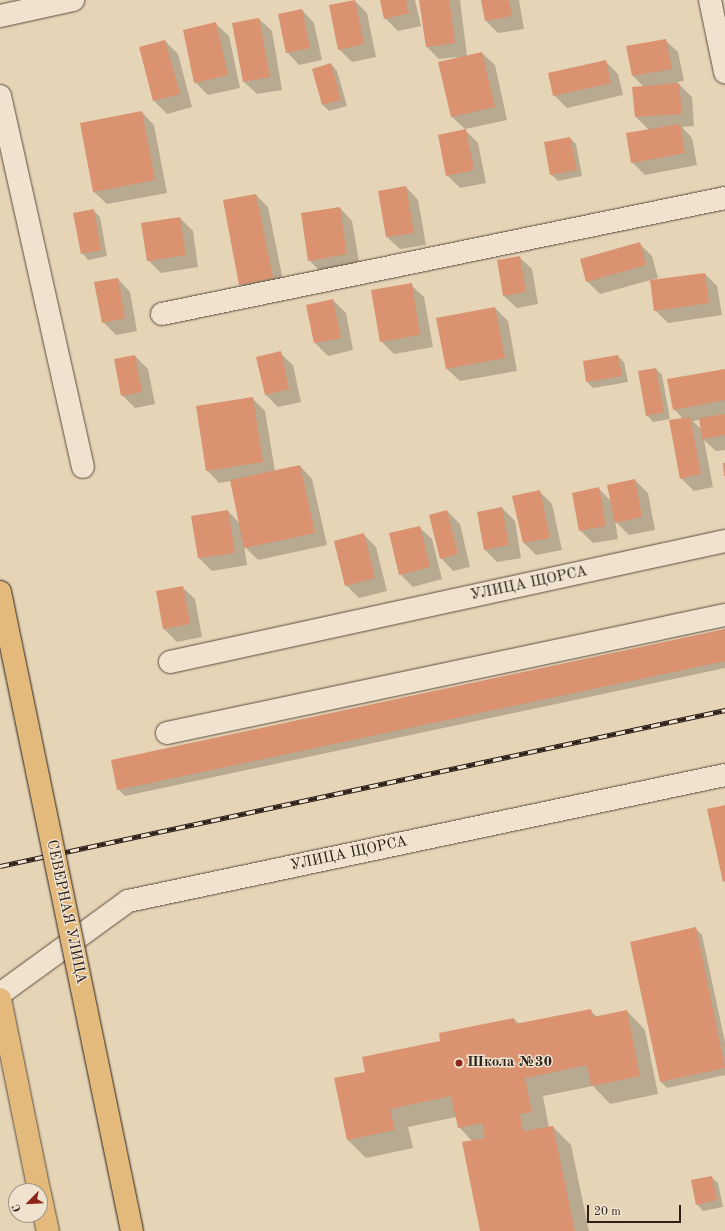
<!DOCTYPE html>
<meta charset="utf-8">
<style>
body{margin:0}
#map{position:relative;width:725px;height:1231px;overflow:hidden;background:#e6d4b6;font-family:"Old Standard TT",serif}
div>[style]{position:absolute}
.shadow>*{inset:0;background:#0003}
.building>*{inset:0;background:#da9270}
.roads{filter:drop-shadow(0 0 1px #5a4d40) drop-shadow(0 0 1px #5a4d40)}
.minor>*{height:22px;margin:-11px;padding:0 11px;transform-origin:11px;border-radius:11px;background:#efe3d0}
.major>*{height:22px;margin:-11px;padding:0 11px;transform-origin:11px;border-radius:11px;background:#e3ba7b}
.rail>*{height:4.5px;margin-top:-2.25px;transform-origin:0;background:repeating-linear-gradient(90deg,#efe3d0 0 9px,#2c2019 0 18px);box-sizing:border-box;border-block:1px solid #2c2019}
.bridges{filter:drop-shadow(0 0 1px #2c2019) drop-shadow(0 0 1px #2c2019)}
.major-bridge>*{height:22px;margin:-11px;padding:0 11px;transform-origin:11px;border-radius:11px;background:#e3ba7b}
.dots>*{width:11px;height:11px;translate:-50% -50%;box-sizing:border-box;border:2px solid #efe3d0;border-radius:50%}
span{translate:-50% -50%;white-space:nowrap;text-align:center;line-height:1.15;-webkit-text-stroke:3px #efe3d0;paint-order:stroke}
.street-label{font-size:15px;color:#2c2019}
.poi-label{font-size:15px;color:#2c2019;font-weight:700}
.left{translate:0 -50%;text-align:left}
.north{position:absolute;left:8px;top:1183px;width:40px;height:40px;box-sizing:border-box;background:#efe3d0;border:1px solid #a19587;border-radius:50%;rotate:246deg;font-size:11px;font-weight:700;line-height:16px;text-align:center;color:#2c2019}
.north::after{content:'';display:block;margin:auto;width:14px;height:18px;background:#8f2418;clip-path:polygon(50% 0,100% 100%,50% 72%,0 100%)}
.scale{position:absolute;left:587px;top:1205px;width:94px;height:18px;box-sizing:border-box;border:2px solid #2c2019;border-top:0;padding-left:5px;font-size:12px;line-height:14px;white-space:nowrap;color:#2c2019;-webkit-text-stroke:3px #efe3d0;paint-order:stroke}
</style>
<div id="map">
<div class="shadow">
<div style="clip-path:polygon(354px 0,367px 13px,376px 57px,352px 62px,339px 49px)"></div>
<div style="clip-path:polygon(381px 0,415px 0,421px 26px,398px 31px,385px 18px)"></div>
<div style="clip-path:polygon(420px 0,460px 0,467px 56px,482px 53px,495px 65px,507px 120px,465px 129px,452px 117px,457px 57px,439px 59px,426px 46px)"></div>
<div style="clip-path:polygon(482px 0,519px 0,524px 29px,498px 33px,485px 20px)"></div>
<div style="clip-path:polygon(302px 10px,314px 23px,322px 60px,299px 65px,287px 52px)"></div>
<div style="clip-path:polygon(259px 19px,272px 31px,282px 90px,257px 94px,244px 82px)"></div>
<div style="clip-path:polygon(216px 24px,229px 36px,240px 88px,208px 95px,195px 82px)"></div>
<div style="clip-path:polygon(665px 40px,678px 52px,684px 81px,677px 82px,692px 97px,694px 126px,682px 127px,692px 138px,697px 165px,645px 175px,632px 162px,649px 130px,636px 117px,633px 87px,644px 87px,633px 76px)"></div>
<div style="clip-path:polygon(165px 41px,178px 54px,192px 107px,167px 114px,154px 101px,141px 48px)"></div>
<div style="clip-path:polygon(605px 61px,618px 74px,623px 95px,567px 108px,554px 95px)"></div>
<div style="clip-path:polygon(331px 64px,337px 71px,347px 106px,329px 111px,323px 105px)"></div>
<div style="clip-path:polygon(142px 112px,154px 125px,167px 193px,107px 204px,94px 192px)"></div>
<div style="clip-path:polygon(465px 130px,478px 143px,486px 183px,460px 188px,447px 175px)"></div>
<div style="clip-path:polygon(570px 138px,576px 144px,582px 176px,558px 181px,551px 174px)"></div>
<div style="clip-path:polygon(406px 187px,418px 200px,426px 245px,400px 249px,387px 237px)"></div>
<div style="clip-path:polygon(256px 195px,268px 207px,285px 290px,253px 297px,240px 284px)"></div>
<div style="clip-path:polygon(340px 208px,352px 221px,360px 267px,322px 273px,309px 260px)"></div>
<div style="clip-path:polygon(93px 210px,100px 217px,107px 256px,88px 260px,82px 253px)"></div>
<div style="clip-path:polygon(180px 218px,193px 231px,198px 267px,161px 273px,148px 260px)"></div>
<div style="clip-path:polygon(639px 243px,652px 256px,658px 278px,600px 294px,587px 281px)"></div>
<div style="clip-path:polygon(519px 257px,532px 269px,538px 304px,517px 308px,504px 296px)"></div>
<div style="clip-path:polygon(705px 274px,717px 286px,722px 315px,668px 323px,655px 310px)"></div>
<div style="clip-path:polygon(118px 279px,130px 292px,137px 331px,116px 335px,103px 322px)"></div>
<div style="clip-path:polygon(411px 285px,424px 297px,433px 347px,394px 354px,381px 341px)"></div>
<div style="clip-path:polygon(333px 300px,346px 313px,353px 350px,328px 356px,315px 343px,307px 306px)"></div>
<div style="clip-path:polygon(495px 308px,508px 321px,517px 371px,460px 381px,447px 369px)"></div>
<div style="clip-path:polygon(280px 353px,293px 365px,301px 402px,278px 407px,265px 394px)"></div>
<div style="clip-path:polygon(135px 356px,148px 369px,155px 404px,135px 408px,122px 395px)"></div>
<div style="clip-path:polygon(618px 356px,624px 362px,628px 382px,593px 388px,587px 382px)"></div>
<div style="clip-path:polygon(656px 369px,662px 375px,670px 419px,653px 422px,647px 415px)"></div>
<div style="clip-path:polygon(evenodd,725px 370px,725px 450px,716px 451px,704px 440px,713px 487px,694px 491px,681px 478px,683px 419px,674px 409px,725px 370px,700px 420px,702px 430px,693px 421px,700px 420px)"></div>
<div style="clip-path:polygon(252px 398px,265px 411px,275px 471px,300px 466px,312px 479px,327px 545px,258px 560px,244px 546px,247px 565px,212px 571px,199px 558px,192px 516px,228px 511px,240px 524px,231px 481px,219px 483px,207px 470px)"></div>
<div style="clip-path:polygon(635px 480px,648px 493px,655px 530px,629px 535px,615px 521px,618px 539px,593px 543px,580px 530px,599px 489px,612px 502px)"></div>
<div style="clip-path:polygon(539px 491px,552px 504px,562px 550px,536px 555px,524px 543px)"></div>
<div style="clip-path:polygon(502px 508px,515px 521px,521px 558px,497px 562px,485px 550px)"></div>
<div style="clip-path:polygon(447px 511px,460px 524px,470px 567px,453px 571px,441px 558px)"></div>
<div style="clip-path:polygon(419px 527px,432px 539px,442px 579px,413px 587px,400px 574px)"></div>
<div style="clip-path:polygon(364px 535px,376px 547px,387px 591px,359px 598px,346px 585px)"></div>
<div style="clip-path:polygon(182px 587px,195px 599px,202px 637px,177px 642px,164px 629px)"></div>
<div style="clip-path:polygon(725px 630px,725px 668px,125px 796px,118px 789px)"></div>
<div style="clip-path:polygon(695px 928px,702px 935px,725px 1042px,725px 1075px,667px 1088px,661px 1082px)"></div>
<div style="clip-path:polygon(590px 1010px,597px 1017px,627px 1011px,645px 1030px,658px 1094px,610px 1104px,593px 1086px,543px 1096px,549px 1128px,553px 1127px,571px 1145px,589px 1231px,481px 1231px,472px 1141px,459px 1127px,456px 1117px,408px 1127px,413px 1148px,366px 1158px,348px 1140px,366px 1073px,442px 1041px,514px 1019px,519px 1024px)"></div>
<div style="clip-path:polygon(711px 1177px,718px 1183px,723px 1207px,703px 1211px,697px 1204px)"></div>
</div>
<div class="building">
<div style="clip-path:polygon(355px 0,364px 44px,338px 50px,329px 5px)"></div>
<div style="clip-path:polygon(380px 0,406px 0,409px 13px,384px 19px)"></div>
<div style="clip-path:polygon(419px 0,449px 0,455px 43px,426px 47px)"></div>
<div style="clip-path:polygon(481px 0,509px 0,512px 16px,485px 21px)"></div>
<div style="clip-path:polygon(302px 9px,310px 48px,286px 53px,278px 14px)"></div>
<div style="clip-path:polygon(259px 18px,270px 77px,243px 82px,232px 23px)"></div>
<div style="clip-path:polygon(216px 22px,228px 75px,194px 83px,183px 30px)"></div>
<div style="clip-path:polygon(666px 39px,672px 69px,632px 76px,626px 46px)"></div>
<div style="clip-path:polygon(165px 40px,180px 94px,153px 101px,139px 47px)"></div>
<div style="clip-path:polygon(482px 52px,495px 107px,451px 117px,438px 62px)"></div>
<div style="clip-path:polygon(606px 60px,611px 83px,553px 96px,548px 73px)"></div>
<div style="clip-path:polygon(331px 63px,341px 100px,322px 105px,312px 69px)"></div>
<div style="clip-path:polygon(679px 83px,682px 114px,635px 117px,632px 87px)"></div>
<div style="clip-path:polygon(142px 111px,155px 180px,93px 192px,80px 123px)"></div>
<div style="clip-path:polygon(680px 124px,685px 153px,631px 163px,626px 133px)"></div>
<div style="clip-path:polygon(466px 129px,474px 170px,446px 176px,438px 135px)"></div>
<div style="clip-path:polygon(570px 137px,577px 170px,550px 175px,544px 142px)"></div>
<div style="clip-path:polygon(406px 186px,414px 233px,386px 237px,378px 191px)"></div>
<div style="clip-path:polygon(256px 194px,273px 278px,239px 285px,223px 200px)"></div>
<div style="clip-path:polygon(340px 207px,347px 254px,308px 261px,301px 213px)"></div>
<div style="clip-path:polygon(94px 209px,101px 250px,81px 254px,73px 213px)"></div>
<div style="clip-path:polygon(180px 217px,186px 255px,147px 261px,141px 223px)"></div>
<div style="clip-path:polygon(640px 242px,646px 265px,586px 282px,580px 259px)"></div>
<div style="clip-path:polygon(520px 256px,526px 292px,503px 296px,497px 260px)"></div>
<div style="clip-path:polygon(705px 273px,709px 303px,654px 311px,650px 280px)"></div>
<div style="clip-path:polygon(118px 278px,125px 318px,102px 323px,94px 282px)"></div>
<div style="clip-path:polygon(412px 283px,420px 335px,380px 342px,371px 290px)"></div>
<div style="clip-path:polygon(333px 299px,341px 338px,314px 343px,306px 305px)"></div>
<div style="clip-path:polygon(495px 307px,505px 358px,446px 369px,436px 318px)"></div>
<div style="clip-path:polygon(281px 351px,289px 389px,265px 395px,256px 357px)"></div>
<div style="clip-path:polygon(135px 355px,142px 392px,121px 396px,114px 359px)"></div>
<div style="clip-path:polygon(618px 355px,622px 376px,586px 382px,583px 361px)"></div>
<div style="clip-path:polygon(656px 368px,664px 412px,646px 416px,638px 371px)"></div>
<div style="clip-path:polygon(725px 369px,725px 400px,673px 410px,667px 379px)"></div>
<div style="clip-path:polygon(253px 397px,263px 462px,206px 471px,196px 406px)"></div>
<div style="clip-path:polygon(725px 414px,725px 435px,702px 439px,699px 418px)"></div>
<div style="clip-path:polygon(690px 417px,701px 474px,680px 479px,669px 420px)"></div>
<div style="clip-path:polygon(723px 463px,725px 463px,725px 476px,724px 476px)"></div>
<div style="clip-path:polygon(300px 465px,315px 533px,244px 548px,230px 480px)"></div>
<div style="clip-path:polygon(635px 479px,642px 517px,615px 523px,607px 485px)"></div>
<div style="clip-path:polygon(599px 487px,606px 526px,579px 531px,572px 493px)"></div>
<div style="clip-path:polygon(540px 490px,550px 538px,523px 543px,512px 496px)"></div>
<div style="clip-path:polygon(502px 507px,509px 545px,484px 550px,477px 512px)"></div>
<div style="clip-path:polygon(228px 510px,235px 553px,198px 558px,191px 516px)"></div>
<div style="clip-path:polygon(447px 510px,458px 554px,440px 559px,429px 515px)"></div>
<div style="clip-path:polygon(420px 526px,430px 567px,399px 575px,389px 533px)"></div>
<div style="clip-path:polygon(364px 533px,375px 578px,345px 586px,334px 541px)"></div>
<div style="clip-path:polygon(183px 586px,190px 624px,163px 629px,156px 591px)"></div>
<div style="clip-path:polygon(725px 629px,725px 661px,117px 790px,111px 760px)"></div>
<div style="clip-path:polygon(725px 805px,725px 881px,723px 882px,707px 809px)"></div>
<div style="clip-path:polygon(696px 927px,725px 1068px,660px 1082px,630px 942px)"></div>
<div style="clip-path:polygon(591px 1009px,593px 1017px,627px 1010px,640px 1076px,591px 1086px,587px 1065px,525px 1078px,532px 1112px,520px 1114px,523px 1131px,553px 1126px,575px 1231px,480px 1231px,462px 1142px,485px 1138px,482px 1123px,458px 1128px,451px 1096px,390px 1109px,395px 1130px,347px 1140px,334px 1078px,365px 1072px,362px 1057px,440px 1041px,439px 1033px,514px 1018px,515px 1024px)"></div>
<div style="clip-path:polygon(712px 1176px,717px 1200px,696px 1205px,691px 1180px)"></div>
</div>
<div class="roads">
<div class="minor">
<div style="left:710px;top:0;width:74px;rotate:78.2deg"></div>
<div style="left:0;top:16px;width:75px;rotate:-12.4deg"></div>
<div style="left:0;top:96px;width:380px;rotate:77.4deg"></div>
<div style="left:162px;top:314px;width:575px;rotate:-11.64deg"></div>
<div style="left:170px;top:662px;width:568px;rotate:-12.3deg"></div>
<div style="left:167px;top:733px;width:570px;rotate:-11.94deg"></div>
<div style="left:0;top:994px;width:158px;rotate:-36deg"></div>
<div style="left:128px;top:901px;width:610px;rotate:-11.92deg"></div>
</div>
<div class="major">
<div style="left:0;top:999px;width:196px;rotate:78.5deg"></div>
<div style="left:40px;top:1194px;width:38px;rotate:78deg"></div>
</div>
</div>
<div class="rail">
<div style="left:0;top:866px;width:742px;rotate:-12.14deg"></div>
</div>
<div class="bridges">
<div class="major-bridge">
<div style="left:0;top:592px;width:652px;rotate:78.33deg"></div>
</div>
</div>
<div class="dots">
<div style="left:459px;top:1063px;background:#8f2418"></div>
</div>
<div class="street-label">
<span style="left:529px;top:584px;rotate:-12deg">УЛИЦА ЩОРСА</span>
<span style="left:349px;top:854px;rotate:-12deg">УЛИЦА ЩОРСА</span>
<span style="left:66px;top:912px;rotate:78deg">СЕВЕРНАЯ УЛИЦА</span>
</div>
<div class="poi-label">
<span class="left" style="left:467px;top:1063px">Школа №30</span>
</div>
<div class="north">С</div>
<div class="scale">20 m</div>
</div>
